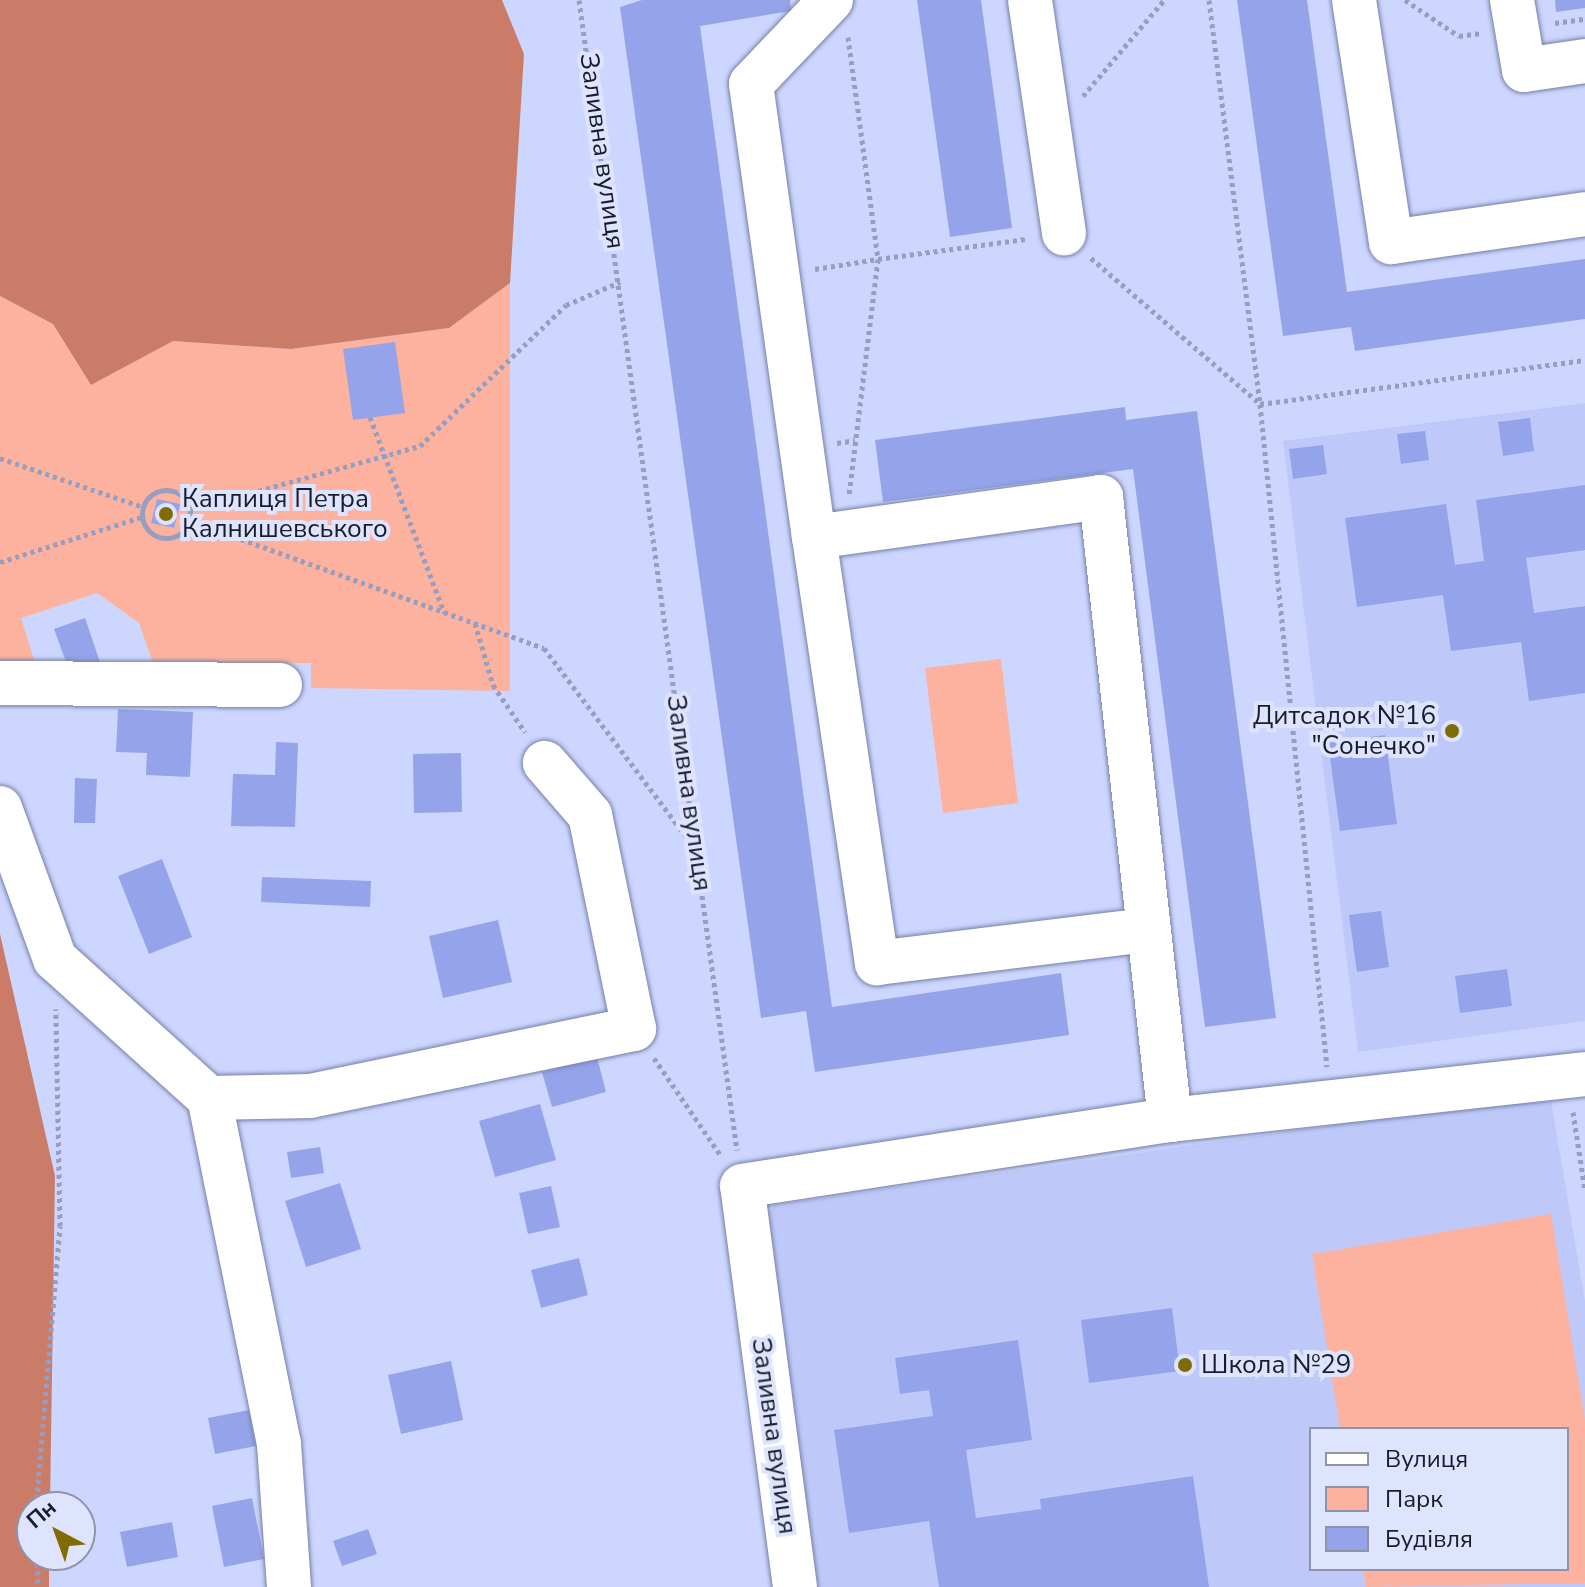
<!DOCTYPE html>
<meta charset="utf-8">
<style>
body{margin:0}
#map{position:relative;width:1585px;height:1587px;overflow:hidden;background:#cdd6ff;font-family:"Nunito Sans",sans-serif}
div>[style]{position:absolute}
.built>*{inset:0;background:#bec9f9}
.green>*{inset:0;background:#fcb29f}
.forest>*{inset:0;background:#cb7c68}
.building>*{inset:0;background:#95a3ea}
.path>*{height:5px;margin-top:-2.5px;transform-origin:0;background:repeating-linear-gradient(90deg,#979ebf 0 4px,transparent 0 8px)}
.path>.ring{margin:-2.5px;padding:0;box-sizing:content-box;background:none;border:5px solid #979ebf;border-radius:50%}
.roads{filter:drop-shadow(0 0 2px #7780a5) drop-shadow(0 0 2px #7780a5)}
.minor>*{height:44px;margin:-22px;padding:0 22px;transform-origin:22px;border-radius:22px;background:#fff}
.dots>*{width:22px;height:22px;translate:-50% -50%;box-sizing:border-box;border:4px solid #dee4fd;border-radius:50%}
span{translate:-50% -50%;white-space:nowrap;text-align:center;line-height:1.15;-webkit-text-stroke:8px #dee4fd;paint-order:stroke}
.street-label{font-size:26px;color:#191c2b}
.poi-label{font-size:26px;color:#191c2b}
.left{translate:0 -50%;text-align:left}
.right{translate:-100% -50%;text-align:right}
.legend{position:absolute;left:1309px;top:1427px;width:260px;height:144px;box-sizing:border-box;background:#dee4fd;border:2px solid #8f94a9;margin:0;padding:10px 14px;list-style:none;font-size:24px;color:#191c2b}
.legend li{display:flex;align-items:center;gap:16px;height:40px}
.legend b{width:40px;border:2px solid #8f94a9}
.north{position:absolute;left:16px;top:1491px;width:80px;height:80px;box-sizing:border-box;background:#dee4fd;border:2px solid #8f94a9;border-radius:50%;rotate:319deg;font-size:22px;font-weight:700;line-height:32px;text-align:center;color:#191c2b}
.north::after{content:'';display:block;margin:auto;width:28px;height:36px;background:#816b05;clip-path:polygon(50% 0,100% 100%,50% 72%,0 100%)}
</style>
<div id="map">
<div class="built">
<div style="clip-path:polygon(1585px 403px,1585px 1021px,1358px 1052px,1283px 441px)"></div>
<div style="clip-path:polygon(evenodd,1550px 1094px,1585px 1301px,1585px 1587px,811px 1587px,767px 1221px,774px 1205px,1550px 1094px,1311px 1429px,1567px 1429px,1567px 1569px,1311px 1569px,1311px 1429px)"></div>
</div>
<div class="green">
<div style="clip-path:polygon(510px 283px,510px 691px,311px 688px,311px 663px,153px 663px,139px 623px,97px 593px,21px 618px,36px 666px,0 665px,0 296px,53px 324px,91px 385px,173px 341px,291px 349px,449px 328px)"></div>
<div style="clip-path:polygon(1001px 659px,1018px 803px,943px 813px,925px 668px)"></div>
<div style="clip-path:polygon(1551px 1214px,1585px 1420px,1585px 1583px,1366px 1587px,1363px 1569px,1567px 1569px,1567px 1429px,1340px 1429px,1312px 1254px)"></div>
</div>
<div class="forest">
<div style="clip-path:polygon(0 0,502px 0,524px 54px,510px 283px,449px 328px,291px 349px,173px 341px,91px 385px,53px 324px,0 296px)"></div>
<div style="clip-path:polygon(0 934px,55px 1176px,50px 1507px,32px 1507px,32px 1555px,49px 1555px,49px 1587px,0 1587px)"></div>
</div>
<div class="building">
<div style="clip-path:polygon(642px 0,790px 0,791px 11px,700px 26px,832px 1007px,1061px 973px,1069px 1035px,815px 1072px,806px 1011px,761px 1018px,620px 7px)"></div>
<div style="clip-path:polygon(917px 0,981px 0,1012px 228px,950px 237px)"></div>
<div style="clip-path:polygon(1237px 0,1307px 0,1347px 292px,1585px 259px,1585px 319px,1355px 351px,1351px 327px,1283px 336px)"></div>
<div style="clip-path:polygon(1555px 0,1585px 0,1585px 8px,1556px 12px)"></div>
<div style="clip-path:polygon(395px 342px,405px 413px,353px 420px,343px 349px)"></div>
<div style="clip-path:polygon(1125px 407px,1126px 420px,1197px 411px,1276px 1018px,1205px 1027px,1133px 469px,883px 502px,875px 440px)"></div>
<div style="clip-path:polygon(1530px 418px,1534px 451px,1503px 456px,1498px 422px)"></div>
<div style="clip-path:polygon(1425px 431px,1429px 460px,1401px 464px,1397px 434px)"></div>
<div style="clip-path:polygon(1323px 445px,1327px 474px,1293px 479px,1289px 449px)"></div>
<div style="clip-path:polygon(1585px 485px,1585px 550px,1526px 558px,1534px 613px,1585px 606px,1585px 693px,1529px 701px,1521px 642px,1451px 651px,1443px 595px,1357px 607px,1345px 518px,1446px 504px,1455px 565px,1484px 561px,1476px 500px)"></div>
<div style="clip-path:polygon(157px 499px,180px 504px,174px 528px,151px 523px)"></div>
<div style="clip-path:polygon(85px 618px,100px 662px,70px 673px,54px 629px)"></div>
<div style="clip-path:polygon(118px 709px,193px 712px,190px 777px,146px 775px,147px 753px,116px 752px)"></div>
<div style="clip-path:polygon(1385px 735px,1397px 824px,1340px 831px,1328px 743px)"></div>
<div style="clip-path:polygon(276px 742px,298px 743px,295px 827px,231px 826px,233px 774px,275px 775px)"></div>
<div style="clip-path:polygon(461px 753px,462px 812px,414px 813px,413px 754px)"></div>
<div style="clip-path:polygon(75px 778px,97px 779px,95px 823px,74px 823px)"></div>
<div style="clip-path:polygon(162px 859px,192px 937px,149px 954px,118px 876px)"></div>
<div style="clip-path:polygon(262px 877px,371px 881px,370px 907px,261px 902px)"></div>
<div style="clip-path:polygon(1381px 911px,1389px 967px,1357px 972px,1349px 915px)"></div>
<div style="clip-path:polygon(498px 920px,512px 982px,443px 998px,429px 936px)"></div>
<div style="clip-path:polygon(1507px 969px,1512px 1006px,1460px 1013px,1455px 976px)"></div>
<div style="clip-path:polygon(597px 1057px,606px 1092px,552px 1107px,542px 1072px)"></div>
<div style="clip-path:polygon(540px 1104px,556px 1160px,495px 1177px,479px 1121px)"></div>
<div style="clip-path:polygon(320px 1147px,324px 1173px,291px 1178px,287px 1152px)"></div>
<div style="clip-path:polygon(340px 1183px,361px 1249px,306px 1267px,285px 1201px)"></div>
<div style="clip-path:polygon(551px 1186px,560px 1227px,528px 1234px,519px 1193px)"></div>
<div style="clip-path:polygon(579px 1258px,588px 1295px,541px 1308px,531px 1270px)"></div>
<div style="clip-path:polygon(1172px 1308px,1180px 1371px,1089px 1383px,1081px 1320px)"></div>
<div style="clip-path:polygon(1018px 1340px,1032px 1440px,966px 1450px,976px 1518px,1041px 1509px,1040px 1499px,1193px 1476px,1209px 1587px,939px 1587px,929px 1521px,849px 1533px,834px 1430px,933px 1416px,929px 1390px,900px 1394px,895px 1358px)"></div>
<div style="clip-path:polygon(451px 1361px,463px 1420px,401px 1434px,388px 1375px)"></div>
<div style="clip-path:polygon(249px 1410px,256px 1446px,215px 1454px,208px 1418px)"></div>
<div style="clip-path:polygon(252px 1498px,264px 1559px,224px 1567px,212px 1506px)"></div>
<div style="clip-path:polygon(172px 1522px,178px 1557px,127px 1567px,120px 1532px)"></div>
<div style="clip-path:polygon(368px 1529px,377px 1554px,342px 1566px,333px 1541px)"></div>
</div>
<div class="path">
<div style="left:579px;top:0;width:1161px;rotate:82.18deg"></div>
<div style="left:1209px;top:0;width:407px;rotate:82.8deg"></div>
<div style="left:1260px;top:404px;width:666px;rotate:84.23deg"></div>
<div style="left:1405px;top:0;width:65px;rotate:33.7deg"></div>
<div style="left:1459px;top:36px;width:22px;rotate:-8deg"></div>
<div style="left:1555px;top:23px;width:30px;rotate:-8deg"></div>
<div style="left:848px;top:37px;width:224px;rotate:82.3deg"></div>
<div style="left:878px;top:259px;width:149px;rotate:-7.7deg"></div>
<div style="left:1083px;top:96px;width:126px;rotate:-49.8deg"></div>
<div style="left:1091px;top:258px;width:223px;rotate:40.8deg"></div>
<div style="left:1260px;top:404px;width:328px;rotate:-7.7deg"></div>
<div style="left:815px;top:269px;width:64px;rotate:-9deg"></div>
<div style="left:878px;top:259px;width:239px;rotate:97deg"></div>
<div style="left:370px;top:417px;width:209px;rotate:69.2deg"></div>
<div style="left:837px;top:443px;width:18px;rotate:-9deg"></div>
<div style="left:0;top:458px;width:151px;rotate:18.9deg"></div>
<div class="ring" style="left:142px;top:490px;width:43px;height:43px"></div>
<div style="left:189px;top:510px;width:240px;rotate:-15.5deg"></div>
<div style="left:420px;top:446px;width:203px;rotate:-44deg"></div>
<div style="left:566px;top:305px;width:59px;rotate:-23.1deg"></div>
<div style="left:188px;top:520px;width:378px;rotate:19.8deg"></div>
<div style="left:544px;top:648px;width:253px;rotate:53deg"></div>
<div style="left:0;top:562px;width:149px;rotate:-17.6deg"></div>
<div style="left:475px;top:623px;width:65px;rotate:73.8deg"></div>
<div style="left:493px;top:685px;width:57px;rotate:55.8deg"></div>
<div style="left:654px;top:1058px;width:119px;rotate:55.6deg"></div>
<div style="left:1573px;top:1112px;width:79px;rotate:81.3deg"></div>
<div style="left:36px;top:1507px;width:282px;rotate:-85.1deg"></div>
<div style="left:60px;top:1226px;width:217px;rotate:-91.1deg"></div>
<div style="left:37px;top:1555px;width:32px;rotate:88deg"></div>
</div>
<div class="roads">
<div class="minor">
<div style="left:831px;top:0;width:116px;rotate:133.6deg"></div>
<div style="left:751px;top:84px;width:457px;rotate:82.1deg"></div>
<div style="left:814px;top:537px;width:290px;rotate:-7.9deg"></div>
<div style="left:1101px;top:497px;width:627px;rotate:83.68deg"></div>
<div style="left:1030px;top:0;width:236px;rotate:81.7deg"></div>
<div style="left:1354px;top:0;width:245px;rotate:81.3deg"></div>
<div style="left:1391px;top:242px;width:196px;rotate:-8.2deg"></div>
<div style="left:1512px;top:0;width:71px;rotate:80.3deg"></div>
<div style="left:1524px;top:70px;width:62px;rotate:-8.4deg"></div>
<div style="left:814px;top:537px;width:431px;rotate:81.6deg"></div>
<div style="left:877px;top:963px;width:271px;rotate:-7deg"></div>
<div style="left:0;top:683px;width:280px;rotate:0.4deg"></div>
<div style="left:0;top:808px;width:161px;rotate:70deg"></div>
<div style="left:55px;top:959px;width:207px;rotate:42.1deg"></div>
<div style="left:289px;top:1587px;width:143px;rotate:-94deg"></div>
<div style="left:279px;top:1444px;width:353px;rotate:-101.4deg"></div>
<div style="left:209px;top:1098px;width:101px;rotate:-1.1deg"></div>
<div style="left:310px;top:1096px;width:331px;rotate:-11.7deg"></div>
<div style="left:634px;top:1029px;width:218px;rotate:-101.6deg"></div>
<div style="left:590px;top:815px;width:69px;rotate:-130.9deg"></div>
<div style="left:795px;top:1587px;width:404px;rotate:-97.5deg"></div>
<div style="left:742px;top:1186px;width:433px;rotate:-8.8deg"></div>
<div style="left:1170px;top:1120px;width:418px;rotate:-6.3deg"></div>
</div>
</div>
<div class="dots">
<div style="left:166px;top:514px;background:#816b05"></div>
<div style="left:1452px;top:731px;background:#816b05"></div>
<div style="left:1185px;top:1365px;background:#816b05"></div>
</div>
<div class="street-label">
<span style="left:602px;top:151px;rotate:82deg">Заливна вулиця</span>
<span style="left:689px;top:793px;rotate:82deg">Заливна вулиця</span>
<span style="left:774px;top:1436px;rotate:82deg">Заливна вулиця</span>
</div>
<div class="poi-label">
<span class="left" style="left:182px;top:514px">Каплиця Петра<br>Калнишевського</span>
<span class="right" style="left:1436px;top:731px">Дитсадок №16<br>"Сонечко"</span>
<span class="left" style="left:1201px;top:1365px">Школа №29</span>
</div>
<ul class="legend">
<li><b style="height:10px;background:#fff"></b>Вулиця</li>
<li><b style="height:22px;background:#fcb29f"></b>Парк</li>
<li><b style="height:22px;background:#95a3ea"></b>Будівля</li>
</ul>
<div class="north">Пн</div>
</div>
